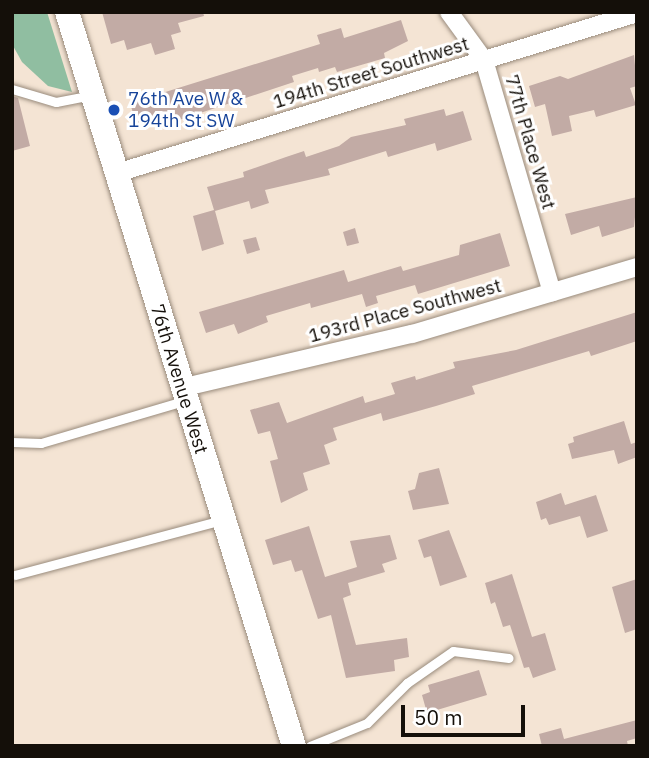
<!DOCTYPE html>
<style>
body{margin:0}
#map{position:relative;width:649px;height:758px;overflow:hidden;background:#f4e4d4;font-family:"IBM Plex Sans",sans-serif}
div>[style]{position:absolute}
.forest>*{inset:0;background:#90bea1}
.building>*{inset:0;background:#c2aba5}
.roads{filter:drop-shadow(0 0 2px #998b7c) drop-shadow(0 0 2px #998b7c)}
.lane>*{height:9px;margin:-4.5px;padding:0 4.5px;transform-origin:4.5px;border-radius:4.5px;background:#fff}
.street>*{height:18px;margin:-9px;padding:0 9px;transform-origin:9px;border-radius:9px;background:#fff}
.secondary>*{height:24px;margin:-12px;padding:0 12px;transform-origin:12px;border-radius:12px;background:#fff}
.dots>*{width:19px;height:19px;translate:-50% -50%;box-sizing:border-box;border:4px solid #fff;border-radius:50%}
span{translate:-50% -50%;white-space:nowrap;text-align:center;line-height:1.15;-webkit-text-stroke:6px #fff;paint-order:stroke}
.street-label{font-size:19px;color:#140f09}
.transit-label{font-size:19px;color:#164399}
.left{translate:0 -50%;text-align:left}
.frame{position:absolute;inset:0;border:14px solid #140f09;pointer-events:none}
.scale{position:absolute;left:401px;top:705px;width:124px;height:32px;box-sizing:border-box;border:4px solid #140f09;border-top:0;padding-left:9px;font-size:21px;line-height:24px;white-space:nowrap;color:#140f09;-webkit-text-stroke:5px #fff;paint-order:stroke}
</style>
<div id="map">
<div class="forest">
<div style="clip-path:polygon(12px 12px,47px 12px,72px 92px,48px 86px,22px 62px,12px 44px)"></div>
</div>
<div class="building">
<div style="clip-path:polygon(102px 12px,203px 12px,204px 16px,178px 23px,181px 32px,171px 35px,175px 49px,155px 55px,151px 43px,127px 50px,124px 40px,111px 44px)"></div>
<div style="clip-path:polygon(401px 20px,408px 41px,384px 53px,385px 58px,337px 72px,335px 67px,319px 72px,318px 68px,292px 76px,294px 82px,164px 125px,162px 119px,136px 123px,130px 103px,320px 44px,317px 35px,341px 28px,344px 38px)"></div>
<div style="clip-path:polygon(634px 55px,637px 86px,630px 88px,636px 105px,596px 117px,594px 110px,569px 116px,572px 131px,552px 136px,545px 104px,535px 107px,529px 86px,560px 76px,568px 79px)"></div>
<div style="clip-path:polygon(12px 96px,18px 98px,30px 146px,12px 151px)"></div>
<div style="clip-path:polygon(444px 109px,446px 116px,463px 111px,472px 140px,437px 151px,435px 143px,388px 157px,386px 151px,328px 169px,330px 175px,265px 190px,269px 203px,251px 209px,249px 201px,215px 211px,224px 244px,202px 251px,193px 216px,214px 210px,207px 187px,244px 177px,243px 172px,286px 157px,304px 151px,306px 157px,339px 146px,351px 137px,406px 125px,404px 119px)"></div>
<div style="clip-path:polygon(637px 197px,634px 227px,602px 237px,599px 226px,571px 235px,565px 214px)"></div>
<div style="clip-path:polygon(355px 228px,359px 243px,347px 246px,343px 232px)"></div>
<div style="clip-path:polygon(500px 233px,510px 266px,418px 294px,415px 285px,376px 296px,378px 303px,366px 307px,362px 294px,311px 308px,310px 303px,266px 316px,268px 322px,238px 334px,234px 324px,206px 333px,199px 312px,344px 270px,348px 282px,401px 266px,403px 271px,459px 255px,460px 245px)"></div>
<div style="clip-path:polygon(256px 237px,260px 250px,247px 254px,243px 240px)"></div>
<div style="clip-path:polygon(637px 312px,637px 341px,591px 356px,589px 351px,472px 386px,475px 394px,436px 406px,383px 421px,381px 413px,333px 428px,337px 440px,324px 445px,330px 464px,303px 473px,308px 490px,281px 503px,270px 461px,278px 459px,270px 431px,258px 434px,250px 410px,279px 402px,287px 423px,363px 396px,365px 403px,395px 394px,391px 383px,415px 376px,416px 380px,455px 368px,453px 362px,516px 350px)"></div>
<div style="clip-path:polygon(624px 421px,631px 444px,637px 442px,637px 457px,618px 464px,614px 450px,572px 459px,568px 444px,574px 442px,573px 437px)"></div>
<div style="clip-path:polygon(439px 468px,449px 504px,413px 510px,408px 491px,415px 489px,419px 473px)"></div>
<div style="clip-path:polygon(561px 493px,565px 505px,596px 495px,608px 531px,587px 538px,580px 516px,549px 525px,546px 518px,541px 520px,536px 502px)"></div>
<div style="clip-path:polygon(309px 526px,325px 577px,357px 567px,350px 541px,390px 535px,397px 559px,382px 564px,385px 572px,348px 583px,351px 595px,343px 598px,356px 645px,407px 638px,409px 657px,394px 660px,395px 671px,346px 678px,331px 615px,318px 619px,302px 570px,295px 572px,291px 560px,273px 565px,265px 540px)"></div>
<div style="clip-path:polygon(449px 530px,467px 577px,440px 586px,431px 556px,424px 558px,418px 540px)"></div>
<div style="clip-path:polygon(512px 574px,532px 637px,545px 633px,556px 670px,533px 678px,529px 667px,524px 668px,510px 625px,503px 627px,495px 602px,491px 604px,485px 583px)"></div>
<div style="clip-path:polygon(637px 579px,637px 629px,625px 633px,612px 587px)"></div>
<div style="clip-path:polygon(479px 670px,487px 695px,427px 713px,422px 695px,430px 692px,428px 685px)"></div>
<div style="clip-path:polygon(637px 720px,637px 738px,627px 741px,628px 746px,542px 746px,539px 734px,561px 728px,564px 739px)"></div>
</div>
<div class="roads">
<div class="lane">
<div style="left:12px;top:89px;width:46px;rotate:16.5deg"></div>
<div style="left:56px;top:102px;width:36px;rotate:-11deg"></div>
<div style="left:12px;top:442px;width:29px;rotate:2deg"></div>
<div style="left:41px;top:443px;width:149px;rotate:-16.4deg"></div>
<div style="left:15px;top:575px;width:213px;rotate:-14.9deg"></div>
<div style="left:310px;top:746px;width:61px;rotate:-22deg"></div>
<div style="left:367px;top:723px;width:57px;rotate:-45deg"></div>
<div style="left:407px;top:683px;width:56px;rotate:-34.8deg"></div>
<div style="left:453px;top:651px;width:56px;rotate:7.1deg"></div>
</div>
<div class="street">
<div style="left:449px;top:12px;width:59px;rotate:53.9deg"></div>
<div style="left:484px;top:60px;width:242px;rotate:73.7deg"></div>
<div style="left:117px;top:173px;width:544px;rotate:-17.1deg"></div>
<div style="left:181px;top:388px;width:237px;rotate:-13.2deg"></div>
<div style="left:412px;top:334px;width:235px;rotate:-16.6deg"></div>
</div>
<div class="secondary">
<div style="left:67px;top:12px;width:768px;rotate:72.82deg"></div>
</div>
</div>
<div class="dots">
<div style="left:114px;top:110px;background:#1a4fb4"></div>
</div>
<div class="street-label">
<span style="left:371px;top:73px;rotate:-17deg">194th Street Southwest</span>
<span style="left:530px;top:142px;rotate:74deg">77th Place West</span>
<span style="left:405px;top:311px;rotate:-15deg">193rd Place Southwest</span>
<span style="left:179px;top:379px;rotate:73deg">76th Avenue West</span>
</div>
<div class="transit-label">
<span class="left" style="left:128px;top:110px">76th Ave W &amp;<br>194th St SW</span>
</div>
<div class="frame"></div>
<div class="scale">50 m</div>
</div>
